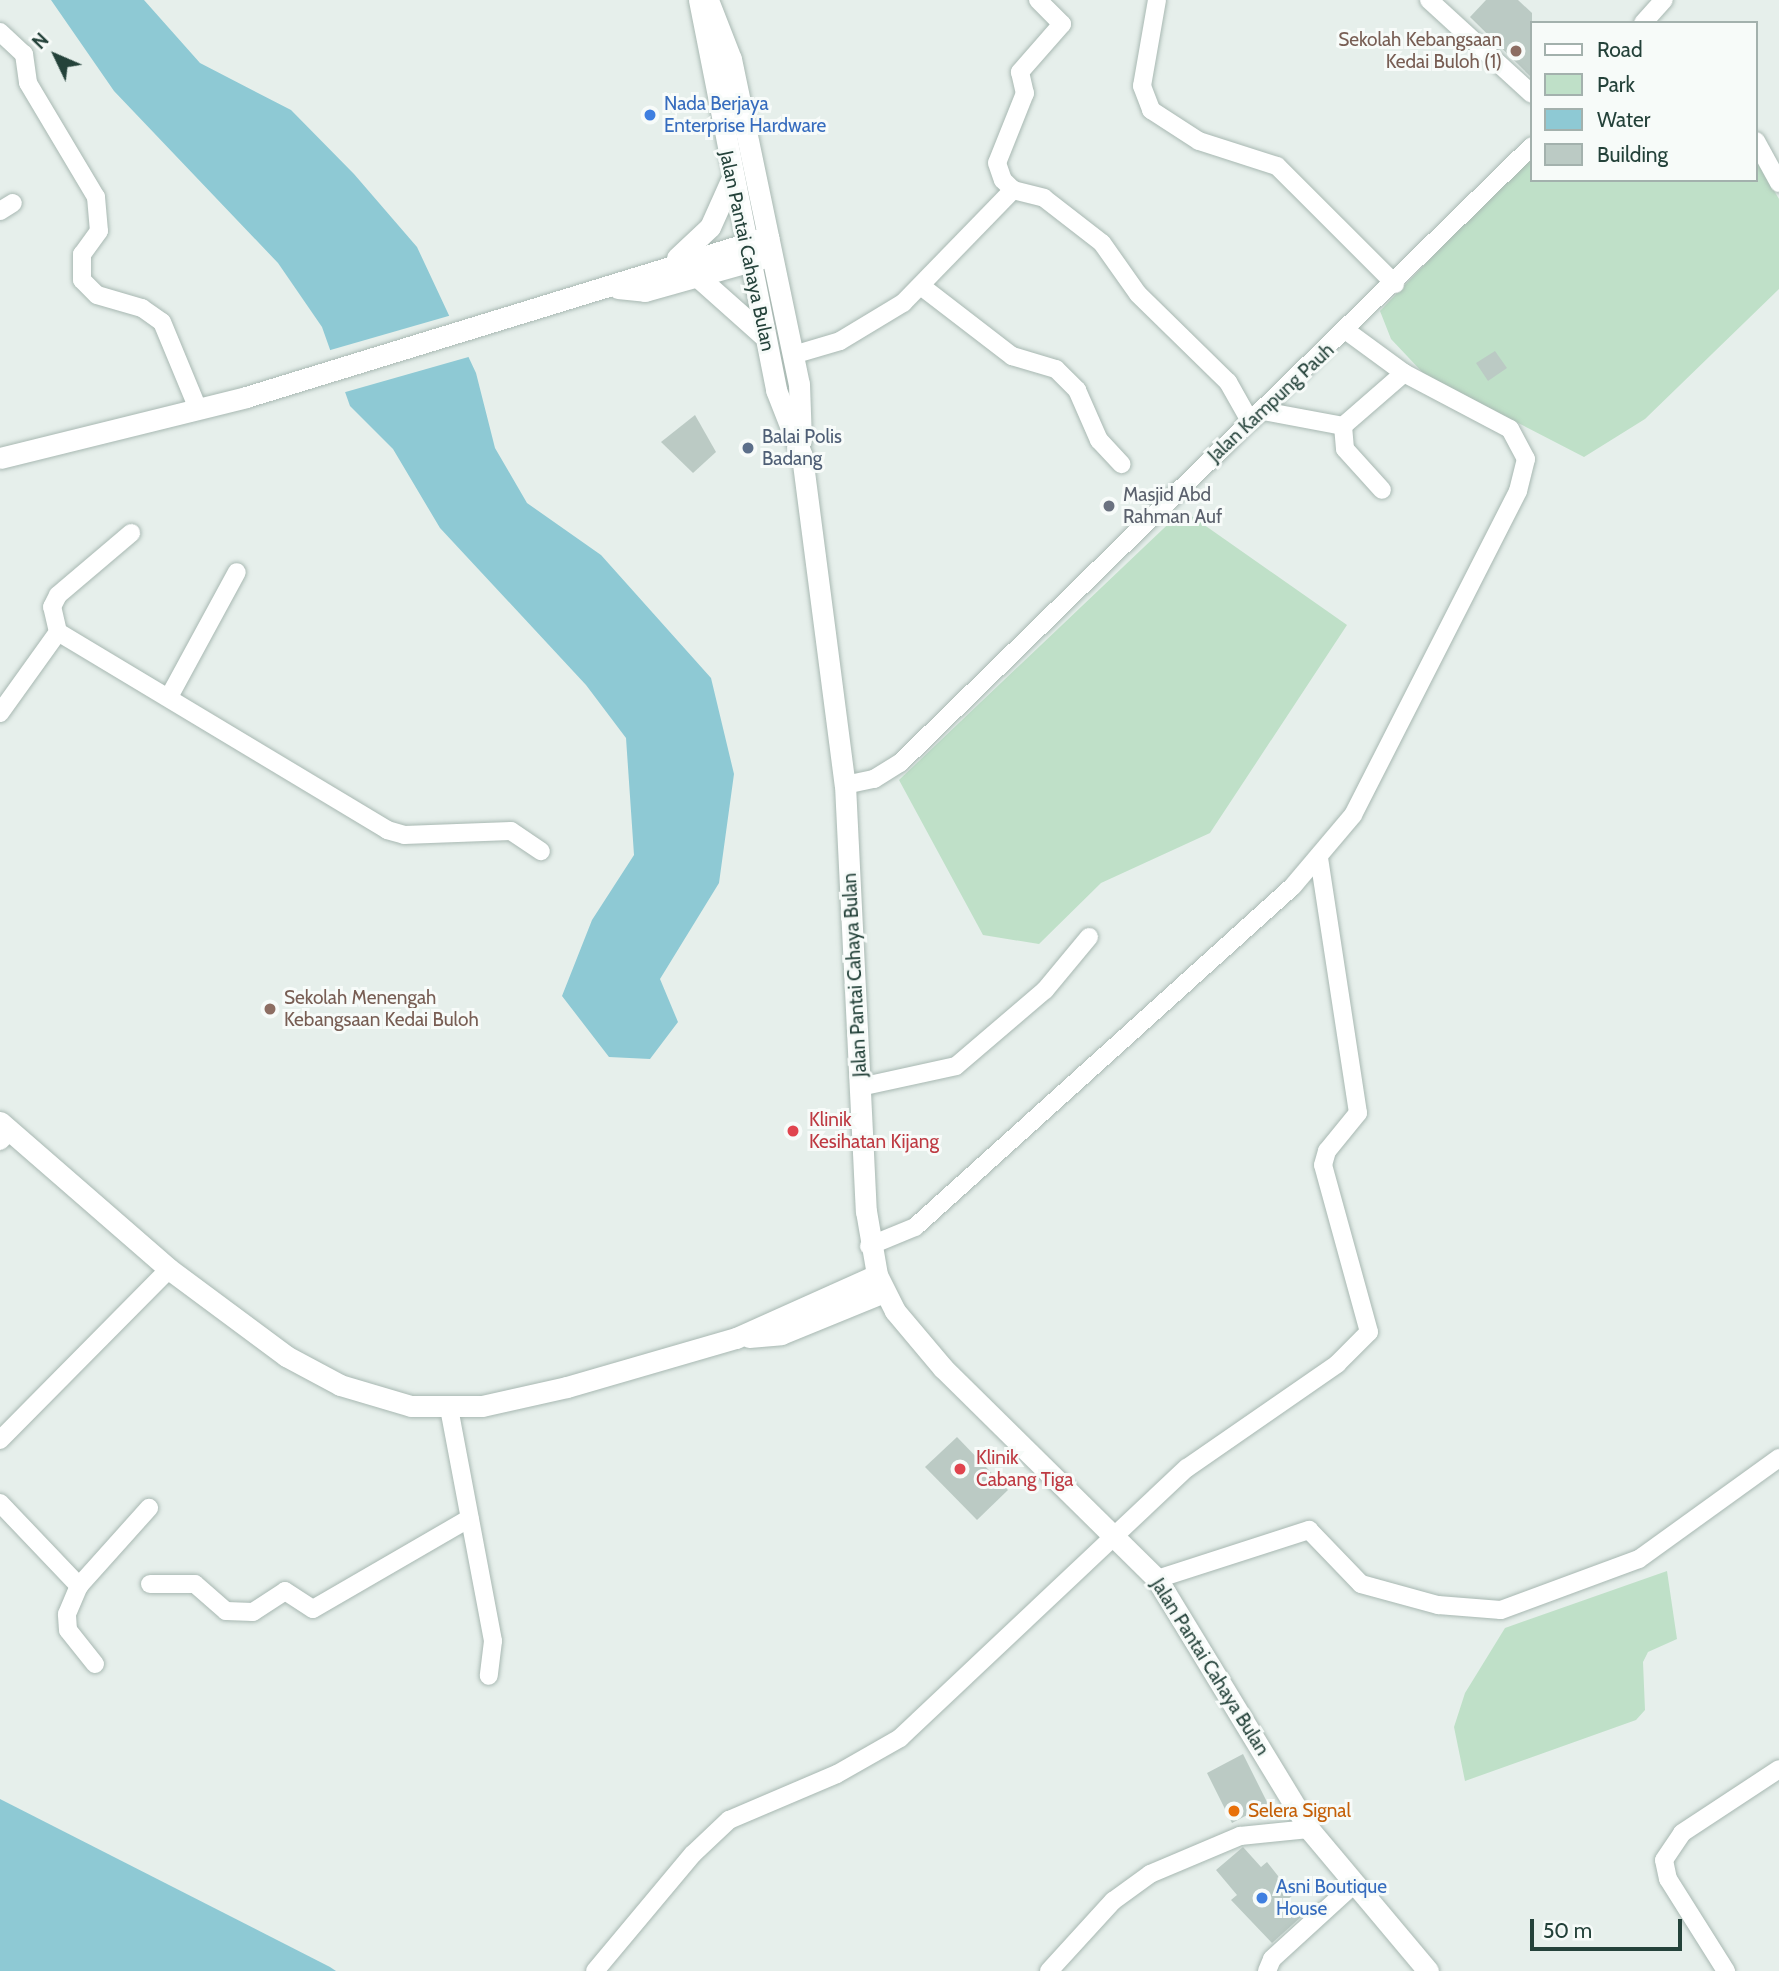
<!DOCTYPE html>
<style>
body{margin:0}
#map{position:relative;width:1779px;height:1971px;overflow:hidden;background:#e6efeb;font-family:Cabin,sans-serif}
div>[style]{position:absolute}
.green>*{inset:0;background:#bfe0c8}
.water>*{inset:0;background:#8ec9d4}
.pier>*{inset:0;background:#e6efeb}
.building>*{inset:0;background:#bbcac4}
.roads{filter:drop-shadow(0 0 2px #a8b8b2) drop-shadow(0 0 2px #a8b8b2)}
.street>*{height:18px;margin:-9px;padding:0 9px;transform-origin:9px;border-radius:9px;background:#fff}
.secondary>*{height:21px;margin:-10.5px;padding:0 10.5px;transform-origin:10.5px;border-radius:10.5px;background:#fff}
.dots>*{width:19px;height:19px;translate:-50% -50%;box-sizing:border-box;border:4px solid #f7fbf9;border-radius:50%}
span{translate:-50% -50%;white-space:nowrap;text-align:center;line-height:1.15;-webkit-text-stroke:6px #f7fbf9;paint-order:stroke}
.education-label{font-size:19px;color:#785e54}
.right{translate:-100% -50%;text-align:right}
.left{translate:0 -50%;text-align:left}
.shop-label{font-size:19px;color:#366cbe}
.street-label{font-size:19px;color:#24423a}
.service-label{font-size:19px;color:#4e5e75}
.worship-label{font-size:19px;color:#5b616d}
.health-label{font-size:19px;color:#be3a42}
.food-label{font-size:19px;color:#c56008}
.legend{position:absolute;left:1530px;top:21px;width:228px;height:161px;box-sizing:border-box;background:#f7fbf9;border:2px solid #a3b1ad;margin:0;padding:9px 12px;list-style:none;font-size:21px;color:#24423a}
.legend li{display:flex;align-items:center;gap:14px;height:35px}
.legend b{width:35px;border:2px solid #a3b1ad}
.north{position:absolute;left:21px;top:21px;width:70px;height:70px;-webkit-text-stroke:5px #f7fbf9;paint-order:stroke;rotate:314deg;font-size:19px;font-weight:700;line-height:28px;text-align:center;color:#24423a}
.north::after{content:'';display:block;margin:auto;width:24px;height:32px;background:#24423a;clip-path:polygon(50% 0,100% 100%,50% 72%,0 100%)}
.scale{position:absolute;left:1530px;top:1919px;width:152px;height:32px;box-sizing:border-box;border:4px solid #24423a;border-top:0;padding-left:9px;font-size:21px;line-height:24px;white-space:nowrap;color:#24423a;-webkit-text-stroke:5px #f7fbf9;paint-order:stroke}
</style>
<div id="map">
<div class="green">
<div style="clip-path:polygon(1532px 153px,1532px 180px,1756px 180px,1756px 160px,1779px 199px,1779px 289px,1645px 419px,1584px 457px,1424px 374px,1391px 339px,1380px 311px)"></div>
<div style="clip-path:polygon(1183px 510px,1347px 625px,1210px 833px,1101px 883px,1039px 944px,983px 935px,899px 780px)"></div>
<div style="clip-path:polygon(1667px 1571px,1677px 1639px,1648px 1652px,1643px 1662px,1645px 1710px,1636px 1720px,1465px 1781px,1454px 1727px,1465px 1693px,1505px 1628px)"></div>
</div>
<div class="water">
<div style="clip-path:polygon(51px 0,144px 0,200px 63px,291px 110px,354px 174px,417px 247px,476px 373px,495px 448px,527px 503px,601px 555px,711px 678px,734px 774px,719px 883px,660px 979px,678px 1022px,650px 1059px,609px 1057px,562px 996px,592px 920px,634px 855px,626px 738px,586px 685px,440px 528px,393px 449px,350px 406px,322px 327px,278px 263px,114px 91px)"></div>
<div style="clip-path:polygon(0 1799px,330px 1967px,336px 1971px,0 1971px)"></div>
</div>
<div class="pier">
<div style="clip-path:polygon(452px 315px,472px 356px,342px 393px,327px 351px)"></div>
</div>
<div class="building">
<div style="clip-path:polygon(1486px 0,1518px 0,1532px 13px,1532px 78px,1470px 17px)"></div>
<div style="clip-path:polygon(1495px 351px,1507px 368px,1488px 381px,1476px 363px)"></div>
<div style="clip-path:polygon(695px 415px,716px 452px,693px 473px,661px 442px)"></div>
<div style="clip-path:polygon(957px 1437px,1008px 1490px,977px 1520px,925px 1467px)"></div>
<div style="clip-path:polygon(1243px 1754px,1268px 1804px,1232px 1823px,1207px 1773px)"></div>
<div style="clip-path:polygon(1243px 1847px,1261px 1867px,1267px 1862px,1293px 1895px,1287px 1900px,1301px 1917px,1272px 1943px,1231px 1900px,1237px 1895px,1216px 1870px)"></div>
</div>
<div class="roads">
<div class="street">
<div style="left:1038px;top:0;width:34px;rotate:45deg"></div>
<div style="left:1062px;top:24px;width:64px;rotate:131.2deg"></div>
<div style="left:1020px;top:72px;width:22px;rotate:77deg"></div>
<div style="left:1025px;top:93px;width:75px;rotate:111.8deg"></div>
<div style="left:997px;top:163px;width:18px;rotate:71deg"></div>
<div style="left:1003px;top:180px;width:14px;rotate:45deg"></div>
<div style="left:1013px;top:190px;width:32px;rotate:14deg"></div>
<div style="left:1044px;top:198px;width:73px;rotate:37.8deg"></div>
<div style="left:1102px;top:243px;width:62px;rotate:54.8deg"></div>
<div style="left:1138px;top:294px;width:126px;rotate:44.4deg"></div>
<div style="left:1228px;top:382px;width:45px;rotate:60.6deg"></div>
<div style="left:1157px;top:0;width:87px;rotate:99.9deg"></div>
<div style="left:1142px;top:86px;width:26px;rotate:69deg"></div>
<div style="left:1151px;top:110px;width:57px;rotate:32.9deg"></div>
<div style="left:1199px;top:141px;width:82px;rotate:17.8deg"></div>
<div style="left:1277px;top:166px;width:167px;rotate:45deg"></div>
<div style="left:1429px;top:0;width:139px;rotate:42.4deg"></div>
<div style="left:1643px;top:23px;width:31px;rotate:-48deg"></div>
<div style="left:0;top:32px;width:33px;rotate:43deg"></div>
<div style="left:24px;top:54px;width:29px;rotate:82deg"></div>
<div style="left:28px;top:83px;width:133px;rotate:59.2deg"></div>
<div style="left:96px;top:197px;width:34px;rotate:85deg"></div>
<div style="left:99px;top:231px;width:29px;rotate:126deg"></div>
<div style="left:82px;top:254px;width:26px;rotate:90deg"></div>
<div style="left:82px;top:280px;width:21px;rotate:45deg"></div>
<div style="left:97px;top:295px;width:47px;rotate:16.1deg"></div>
<div style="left:142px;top:308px;width:24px;rotate:35deg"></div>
<div style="left:162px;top:322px;width:94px;rotate:67.5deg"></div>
<div style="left:1756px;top:141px;width:48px;rotate:61.3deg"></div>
<div style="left:0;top:211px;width:15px;rotate:-32deg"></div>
<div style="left:921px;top:286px;width:115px;rotate:37.6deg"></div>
<div style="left:1012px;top:356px;width:46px;rotate:16.5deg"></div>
<div style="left:1056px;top:369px;width:30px;rotate:45deg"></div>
<div style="left:1077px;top:390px;width:55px;rotate:66.3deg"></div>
<div style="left:1099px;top:440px;width:33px;rotate:47deg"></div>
<div style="left:793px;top:355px;width:49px;rotate:-16.6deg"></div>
<div style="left:840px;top:341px;width:74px;rotate:-31.1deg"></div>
<div style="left:903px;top:303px;width:158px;rotate:-45.8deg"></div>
<div style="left:1263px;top:411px;width:81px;rotate:10.6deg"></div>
<div style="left:1343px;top:426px;width:81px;rotate:-41deg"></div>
<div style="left:1343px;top:426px;width:23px;rotate:85deg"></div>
<div style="left:1345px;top:449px;width:55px;rotate:47.9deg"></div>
<div style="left:58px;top:632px;width:384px;rotate:31deg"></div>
<div style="left:387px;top:830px;width:18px;rotate:16deg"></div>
<div style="left:404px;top:835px;width:107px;rotate:-2.1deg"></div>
<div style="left:511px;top:831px;width:36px;rotate:34deg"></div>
<div style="left:58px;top:632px;width:26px;rotate:-103deg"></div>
<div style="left:52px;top:607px;width:13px;rotate:-63deg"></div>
<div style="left:58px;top:595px;width:96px;rotate:-40.3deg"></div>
<div style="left:169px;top:697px;width:142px;rotate:-61.5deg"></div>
<div style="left:0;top:713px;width:100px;rotate:-54.4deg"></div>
<div style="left:845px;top:785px;width:30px;rotate:-12deg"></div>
<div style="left:874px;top:779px;width:31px;rotate:-32deg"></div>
<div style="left:900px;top:763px;width:883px;rotate:-44.31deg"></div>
<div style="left:860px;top:1087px;width:98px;rotate:-12.3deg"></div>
<div style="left:956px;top:1066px;width:117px;rotate:-40.5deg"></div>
<div style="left:1045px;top:990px;width:69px;rotate:-50.3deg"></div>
<div style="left:0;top:1141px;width:14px;rotate:-45deg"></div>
<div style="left:869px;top:1246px;width:50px;rotate:-22.4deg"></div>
<div style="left:915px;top:1227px;width:509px;rotate:-42.05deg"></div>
<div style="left:1293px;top:886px;width:93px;rotate:-49.8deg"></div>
<div style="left:1353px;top:815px;width:364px;rotate:-63deg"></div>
<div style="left:1518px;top:491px;width:33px;rotate:-76deg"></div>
<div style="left:1526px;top:459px;width:34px;rotate:-118deg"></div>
<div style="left:1510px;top:429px;width:120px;rotate:-152.2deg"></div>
<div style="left:1404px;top:373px;width:69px;rotate:-143.8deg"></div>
<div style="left:449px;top:1408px;width:237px;rotate:79.3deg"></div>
<div style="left:493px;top:1641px;width:35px;rotate:97deg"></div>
<div style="left:0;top:1440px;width:240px;rotate:-45.3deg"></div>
<div style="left:0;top:1503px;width:115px;rotate:46.4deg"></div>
<div style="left:1157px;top:1579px;width:160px;rotate:-17.9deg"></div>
<div style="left:1309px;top:1530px;width:75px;rotate:46.1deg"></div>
<div style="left:1361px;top:1584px;width:80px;rotate:15.3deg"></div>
<div style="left:1438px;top:1605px;width:63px;rotate:4.5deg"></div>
<div style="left:1501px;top:1610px;width:147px;rotate:-20.3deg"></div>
<div style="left:1639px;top:1559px;width:173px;rotate:-35.8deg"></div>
<div style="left:150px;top:1584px;width:45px"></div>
<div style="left:195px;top:1584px;width:41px;rotate:41.1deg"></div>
<div style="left:226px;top:1611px;width:27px;rotate:2deg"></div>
<div style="left:253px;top:1612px;width:38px;rotate:-33deg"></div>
<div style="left:285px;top:1591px;width:33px;rotate:33deg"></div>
<div style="left:313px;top:1609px;width:181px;rotate:-30.1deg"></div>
<div style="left:95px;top:1664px;width:43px;rotate:-128.5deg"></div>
<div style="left:68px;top:1630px;width:16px;rotate:-94deg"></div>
<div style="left:67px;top:1614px;width:30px;rotate:-67deg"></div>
<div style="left:79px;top:1586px;width:105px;rotate:-48.1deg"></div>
<div style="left:595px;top:1971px;width:153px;rotate:-50.1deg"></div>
<div style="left:693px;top:1854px;width:50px;rotate:-43.4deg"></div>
<div style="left:729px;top:1820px;width:117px;rotate:-23.1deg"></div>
<div style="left:837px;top:1774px;width:73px;rotate:-29.7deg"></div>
<div style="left:900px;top:1738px;width:394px;rotate:-43.3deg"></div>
<div style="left:1187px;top:1468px;width:183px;rotate:-34.7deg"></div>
<div style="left:1337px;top:1364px;width:45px;rotate:-45deg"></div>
<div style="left:1369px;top:1332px;width:173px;rotate:-105.4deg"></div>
<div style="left:1323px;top:1165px;width:15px;rotate:-74deg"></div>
<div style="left:1327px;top:1151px;width:49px;rotate:-50.8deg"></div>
<div style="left:1358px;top:1113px;width:259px;rotate:-98.7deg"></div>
<div style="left:1049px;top:1971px;width:95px;rotate:-47.6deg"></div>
<div style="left:1113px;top:1901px;width:46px;rotate:-36.1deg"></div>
<div style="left:1150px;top:1874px;width:98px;rotate:-22.9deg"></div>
<div style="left:1240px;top:1836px;width:69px;rotate:-5.8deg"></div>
<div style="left:1267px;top:1971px;width:13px;rotate:-67deg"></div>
<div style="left:1272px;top:1959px;width:110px;rotate:-42.4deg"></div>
<div style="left:1726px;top:1971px;width:109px;rotate:-122.2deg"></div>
<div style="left:1668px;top:1879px;width:19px;rotate:-102deg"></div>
<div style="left:1664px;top:1860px;width:32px;rotate:-56deg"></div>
<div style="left:1682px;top:1833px;width:116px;rotate:-33.4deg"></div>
</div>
<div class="secondary">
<div style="left:699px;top:0;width:398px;rotate:78.8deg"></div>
<div style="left:776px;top:390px;width:71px;rotate:68.5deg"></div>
<div style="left:802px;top:456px;width:332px;rotate:82.6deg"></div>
<div style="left:845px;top:785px;width:427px;rotate:87.2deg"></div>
<div style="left:866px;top:1211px;width:65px;rotate:80.2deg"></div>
<div style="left:877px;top:1275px;width:40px;rotate:63.4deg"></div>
<div style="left:895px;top:1311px;width:75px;rotate:49.9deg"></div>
<div style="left:943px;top:1368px;width:301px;rotate:44.6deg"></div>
<div style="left:1157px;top:1579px;width:293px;rotate:58.7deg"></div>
<div style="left:1309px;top:1829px;width:185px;rotate:50deg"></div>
<div style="left:708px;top:0;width:63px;rotate:68.7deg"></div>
<div style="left:731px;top:59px;width:332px;rotate:78.2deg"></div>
<div style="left:799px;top:384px;width:56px;rotate:88deg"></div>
<div style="left:677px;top:258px;width:45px;rotate:-43.2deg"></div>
<div style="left:710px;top:227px;width:51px;rotate:-65.9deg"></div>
<div style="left:698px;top:277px;width:86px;rotate:41.7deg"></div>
<div style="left:618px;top:288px;width:27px;rotate:6deg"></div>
<div style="left:645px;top:291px;width:122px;rotate:-15.8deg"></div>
<div style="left:0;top:458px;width:253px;rotate:-13.9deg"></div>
<div style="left:246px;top:397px;width:546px;rotate:-17.04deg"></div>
<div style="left:0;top:1122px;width:224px;rotate:41deg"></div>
<div style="left:169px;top:1269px;width:146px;rotate:36.6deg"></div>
<div style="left:286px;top:1356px;width:61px;rotate:28.2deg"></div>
<div style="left:340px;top:1385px;width:74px;rotate:16.5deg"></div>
<div style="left:411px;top:1406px;width:71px"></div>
<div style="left:482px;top:1406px;width:87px;rotate:-12.6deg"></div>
<div style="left:567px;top:1387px;width:176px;rotate:-16.2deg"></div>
<div style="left:736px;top:1338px;width:154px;rotate:-24.1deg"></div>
<div style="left:749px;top:1337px;width:32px;rotate:-5deg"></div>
<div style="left:781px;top:1334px;width:111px;rotate:-22.2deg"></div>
</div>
</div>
<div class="dots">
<div style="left:1516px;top:51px;background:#8d6e63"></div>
<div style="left:650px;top:115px;background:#3f7fe0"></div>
<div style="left:748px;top:448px;background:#5c6f8a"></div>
<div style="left:1109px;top:506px;background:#6b7280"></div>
<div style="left:270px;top:1009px;background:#8d6e63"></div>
<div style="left:793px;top:1131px;background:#e0444e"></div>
<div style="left:960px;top:1469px;background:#e0444e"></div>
<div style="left:1234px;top:1811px;background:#e8710a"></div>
<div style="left:1262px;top:1898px;background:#3f7fe0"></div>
</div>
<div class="education-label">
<span class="right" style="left:1502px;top:51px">Sekolah Kebangsaan<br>Kedai Buloh (1)</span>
<span class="left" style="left:284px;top:1009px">Sekolah Menengah<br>Kebangsaan Kedai Buloh</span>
</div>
<div class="shop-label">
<span class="left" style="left:664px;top:115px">Nada Berjaya<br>Enterprise Hardware</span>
<span class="left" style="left:1276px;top:1898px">Asni Boutique<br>House</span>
</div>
<div class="street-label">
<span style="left:747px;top:251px;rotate:78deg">Jalan Pantai Cahaya Bulan</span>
<span style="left:1271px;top:403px;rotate:-43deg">Jalan Kampung Pauh</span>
<span style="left:855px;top:975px;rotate:-93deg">Jalan Pantai Cahaya Bulan</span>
<span style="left:1210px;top:1667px;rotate:58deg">Jalan Pantai Cahaya Bulan</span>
</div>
<div class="service-label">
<span class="left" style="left:762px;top:448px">Balai Polis<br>Badang</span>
</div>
<div class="worship-label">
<span class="left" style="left:1123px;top:506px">Masjid Abd<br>Rahman Auf</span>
</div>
<div class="health-label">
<span class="left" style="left:809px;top:1131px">Klinik<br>Kesihatan Kijang</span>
<span class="left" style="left:976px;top:1469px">Klinik<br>Cabang Tiga</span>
</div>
<div class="food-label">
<span class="left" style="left:1248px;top:1811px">Selera Signal</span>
</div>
<ul class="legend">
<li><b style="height:9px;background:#fff"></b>Road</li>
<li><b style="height:19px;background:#bfe0c8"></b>Park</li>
<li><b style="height:19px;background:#8ec9d4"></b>Water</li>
<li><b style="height:19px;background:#bbcac4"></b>Building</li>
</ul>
<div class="north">N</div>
<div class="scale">50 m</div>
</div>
